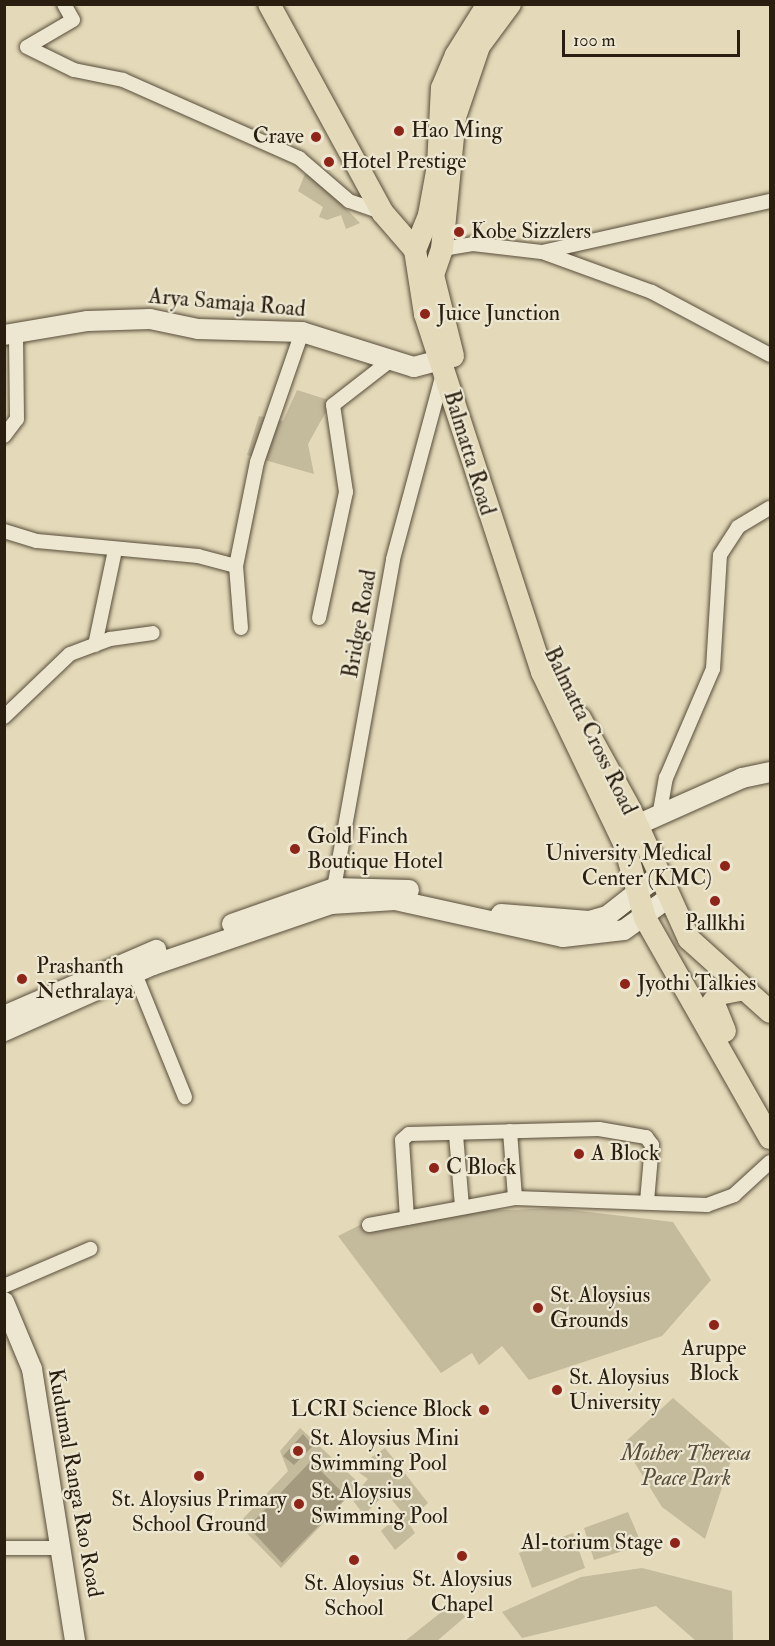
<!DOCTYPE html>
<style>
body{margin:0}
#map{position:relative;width:775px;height:1646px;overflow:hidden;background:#e4dab9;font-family:"IM FELL Double Pica",serif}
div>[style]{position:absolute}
.green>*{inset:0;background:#c4ba9c}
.water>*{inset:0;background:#a49a7f}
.roads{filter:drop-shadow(0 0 2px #584d3a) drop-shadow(0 0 2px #584d3a)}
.street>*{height:14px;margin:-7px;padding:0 7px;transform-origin:7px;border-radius:7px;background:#ede7d2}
.secondary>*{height:20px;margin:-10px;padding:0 10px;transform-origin:10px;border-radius:10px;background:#ede7d2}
.primary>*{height:22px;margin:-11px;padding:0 11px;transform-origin:11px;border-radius:11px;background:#e4dab9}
.dots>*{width:16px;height:16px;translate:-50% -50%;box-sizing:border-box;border:3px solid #ede7d2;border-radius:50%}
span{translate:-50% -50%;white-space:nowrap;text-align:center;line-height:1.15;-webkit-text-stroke:4.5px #ede7d2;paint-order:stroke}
.poi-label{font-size:22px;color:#291e0f}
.left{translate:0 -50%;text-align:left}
.right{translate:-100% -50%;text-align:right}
.street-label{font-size:22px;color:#291e0f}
.park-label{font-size:22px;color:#584d39;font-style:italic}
.frame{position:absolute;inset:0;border:6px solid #291e0f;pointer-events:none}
.scale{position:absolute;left:562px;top:30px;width:178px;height:27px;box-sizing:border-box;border:3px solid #291e0f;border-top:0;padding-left:8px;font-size:18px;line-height:21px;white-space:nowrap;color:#291e0f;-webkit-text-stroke:4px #ede7d2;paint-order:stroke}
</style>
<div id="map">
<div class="green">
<div style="clip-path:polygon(305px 174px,319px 180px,360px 223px,346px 229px,341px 215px,327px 220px,319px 217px,323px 207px,298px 191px)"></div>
<div style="clip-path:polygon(297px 390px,332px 401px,308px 444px,314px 474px,247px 455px,259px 416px,283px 421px)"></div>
<div style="clip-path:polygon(555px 1208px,673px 1222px,711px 1280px,662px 1336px,529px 1380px,502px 1346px,479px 1365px,472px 1353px,441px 1373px,338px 1236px,380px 1215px)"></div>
<div style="clip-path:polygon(673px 1398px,734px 1451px,705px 1539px,662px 1507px,623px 1444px)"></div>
<div style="clip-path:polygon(300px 1428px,360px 1484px,281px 1568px,238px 1524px,288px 1471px,280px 1451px)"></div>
<div style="clip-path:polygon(385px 1448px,428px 1503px,408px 1522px,415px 1533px,395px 1550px,381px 1531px,402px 1512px,386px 1493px,364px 1515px,351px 1498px,368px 1479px,354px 1469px)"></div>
<div style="clip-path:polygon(628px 1512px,642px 1545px,594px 1560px,584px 1528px)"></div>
<div style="clip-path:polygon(573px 1533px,585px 1568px,532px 1588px,519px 1553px)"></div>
<div style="clip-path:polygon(642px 1568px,732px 1591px,733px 1641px,696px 1641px,656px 1606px,522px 1638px,502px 1612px,581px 1577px)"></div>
<div style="clip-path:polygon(454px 1602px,465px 1617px,437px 1641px,405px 1641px)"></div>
</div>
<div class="water">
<div style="clip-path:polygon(303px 1434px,313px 1446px,294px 1465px,283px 1456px)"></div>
<div style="clip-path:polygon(311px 1461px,347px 1497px,282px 1563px,248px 1527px)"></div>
</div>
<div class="roads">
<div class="street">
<div style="left:64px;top:4px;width:18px;rotate:61deg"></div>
<div style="left:73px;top:20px;width:53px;rotate:149.6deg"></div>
<div style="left:27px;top:47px;width:52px;rotate:26.1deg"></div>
<div style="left:74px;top:70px;width:50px;rotate:11.5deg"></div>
<div style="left:123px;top:80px;width:193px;rotate:23.9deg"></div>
<div style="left:299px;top:158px;width:66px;rotate:40.7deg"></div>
<div style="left:349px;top:201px;width:36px;rotate:19deg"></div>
<div style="left:442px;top:249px;width:31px;rotate:-9deg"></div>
<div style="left:473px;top:244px;width:69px;rotate:6.6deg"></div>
<div style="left:542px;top:252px;width:117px;rotate:20deg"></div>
<div style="left:652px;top:292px;width:134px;rotate:28.1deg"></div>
<div style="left:542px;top:252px;width:234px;rotate:-12.6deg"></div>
<div style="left:4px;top:436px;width:21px;rotate:-53deg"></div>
<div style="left:17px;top:419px;width:86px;rotate:-90.7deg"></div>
<div style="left:4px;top:531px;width:34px;rotate:17deg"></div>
<div style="left:37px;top:541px;width:162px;rotate:5.3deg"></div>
<div style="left:198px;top:556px;width:39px;rotate:15deg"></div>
<div style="left:319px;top:618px;width:129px;rotate:-77.9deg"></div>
<div style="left:346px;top:492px;width:88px;rotate:-98.5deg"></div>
<div style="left:333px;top:405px;width:75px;rotate:-37.9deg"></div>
<div style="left:241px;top:628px;width:62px;rotate:-94.6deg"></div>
<div style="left:236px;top:566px;width:106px;rotate:-78.6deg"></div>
<div style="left:257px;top:462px;width:138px;rotate:-70.9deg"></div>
<div style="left:95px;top:645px;width:97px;rotate:-78.1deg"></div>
<div style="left:4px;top:717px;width:91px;rotate:-43.7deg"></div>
<div style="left:70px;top:654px;width:43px;rotate:-20.6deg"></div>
<div style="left:110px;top:639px;width:43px;rotate:-7.9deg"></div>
<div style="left:660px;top:811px;width:34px;rotate:-80deg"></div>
<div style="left:666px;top:778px;width:119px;rotate:-66.7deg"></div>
<div style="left:713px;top:669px;width:114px;rotate:-86.5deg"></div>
<div style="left:720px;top:555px;width:33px;rotate:-57deg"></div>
<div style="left:738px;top:527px;width:37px;rotate:-31deg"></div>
<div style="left:334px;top:888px;width:334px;rotate:-79.8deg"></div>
<div style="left:393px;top:559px;width:192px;rotate:-74.9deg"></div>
<div style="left:135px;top:974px;width:133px;rotate:67.9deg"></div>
<div style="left:510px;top:1131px;width:67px;rotate:85.7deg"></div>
<div style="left:456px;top:1135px;width:72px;rotate:85.2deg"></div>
<div style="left:407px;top:1218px;width:78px;rotate:-93.7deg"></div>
<div style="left:402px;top:1140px;width:9px;rotate:-41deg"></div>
<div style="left:409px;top:1134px;width:190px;rotate:-1.5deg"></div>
<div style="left:599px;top:1129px;width:48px;rotate:9.7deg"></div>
<div style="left:646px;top:1137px;width:10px;rotate:53deg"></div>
<div style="left:652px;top:1145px;width:56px;rotate:95.1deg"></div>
<div style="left:369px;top:1225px;width:148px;rotate:-10.5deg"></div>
<div style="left:515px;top:1198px;width:192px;rotate:2.1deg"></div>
<div style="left:707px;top:1205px;width:29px;rotate:-20deg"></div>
<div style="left:734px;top:1195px;width:49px;rotate:-42.5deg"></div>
<div style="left:4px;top:1286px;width:94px;rotate:-23.3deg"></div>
<div style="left:4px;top:1548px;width:59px"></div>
</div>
<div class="secondary">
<div style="left:4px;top:335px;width:85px;rotate:-9.5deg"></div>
<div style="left:88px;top:321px;width:62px;rotate:-1.8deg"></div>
<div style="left:150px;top:319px;width:49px;rotate:11.8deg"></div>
<div style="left:198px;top:329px;width:104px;rotate:1.7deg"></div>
<div style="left:302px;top:332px;width:117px;rotate:17.4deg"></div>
<div style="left:414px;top:367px;width:28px;rotate:-15deg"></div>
<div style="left:637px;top:825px;width:115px;rotate:-24.1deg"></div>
<div style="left:742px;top:778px;width:29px;rotate:-12deg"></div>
<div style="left:501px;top:914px;width:88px;rotate:4.5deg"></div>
<div style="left:589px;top:921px;width:19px;rotate:-16deg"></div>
<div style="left:607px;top:916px;width:65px;rotate:-38.1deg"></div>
<div style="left:232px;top:924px;width:108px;rotate:-19.4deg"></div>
<div style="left:334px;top:888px;width:75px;rotate:1.5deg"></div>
<div style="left:4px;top:1016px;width:166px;rotate:-23.5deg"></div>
<div style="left:4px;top:1031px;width:163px;rotate:-23.9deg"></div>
<div style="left:153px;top:965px;width:188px;rotate:-18.9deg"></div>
<div style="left:331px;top:904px;width:64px;rotate:-3.6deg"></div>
<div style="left:395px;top:900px;width:172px;rotate:12.4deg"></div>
<div style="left:563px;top:937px;width:61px;rotate:-6.5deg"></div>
<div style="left:624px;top:930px;width:53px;rotate:-35.8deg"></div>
<div style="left:4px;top:1302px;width:73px;rotate:67.3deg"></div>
<div style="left:32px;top:1369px;width:276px;rotate:81deg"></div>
</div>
<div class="primary">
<div style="left:269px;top:4px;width:238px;rotate:61.4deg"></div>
<div style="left:383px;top:213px;width:49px;rotate:49.1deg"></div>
<div style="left:415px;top:250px;width:65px;rotate:81.1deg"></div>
<div style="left:425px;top:314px;width:377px;rotate:71.9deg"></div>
<div style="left:542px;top:672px;width:190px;rotate:64.4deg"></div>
<div style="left:624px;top:843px;width:78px;rotate:74.4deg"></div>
<div style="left:645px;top:918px;width:253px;rotate:60.4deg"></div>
<div style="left:415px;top:250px;width:38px;rotate:-68deg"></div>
<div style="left:429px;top:215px;width:50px;rotate:-79.6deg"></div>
<div style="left:438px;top:166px;width:78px;rotate:-87.1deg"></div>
<div style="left:442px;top:88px;width:36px;rotate:-67deg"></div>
<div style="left:456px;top:55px;width:60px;rotate:-57.9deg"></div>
<div style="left:453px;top:356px;width:83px;rotate:-103.9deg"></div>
<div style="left:433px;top:275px;width:28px;rotate:-71deg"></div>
<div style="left:442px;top:249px;width:133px;rotate:-84.4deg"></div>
<div style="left:455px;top:117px;width:75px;rotate:-71.3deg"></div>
<div style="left:479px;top:46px;width:52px;rotate:-53.6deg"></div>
<div style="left:580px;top:718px;width:104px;rotate:61.2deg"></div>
<div style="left:630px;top:809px;width:143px;rotate:65.6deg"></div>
<div style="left:689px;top:939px;width:109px;rotate:42deg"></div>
<div style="left:725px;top:1031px;width:31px;rotate:-112deg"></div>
<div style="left:713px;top:1002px;width:10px;rotate:-53deg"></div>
<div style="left:719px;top:994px;width:26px;rotate:-11deg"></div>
</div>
</div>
<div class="dots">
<div style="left:399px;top:131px;background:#8f2418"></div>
<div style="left:316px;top:137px;background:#8f2418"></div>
<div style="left:329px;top:162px;background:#8f2418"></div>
<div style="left:459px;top:232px;background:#8f2418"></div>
<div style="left:425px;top:314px;background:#8f2418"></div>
<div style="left:295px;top:849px;background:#8f2418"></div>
<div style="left:725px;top:866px;background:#8f2418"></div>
<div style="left:715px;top:901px;background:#8f2418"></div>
<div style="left:22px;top:979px;background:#8f2418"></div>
<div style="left:625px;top:984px;background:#8f2418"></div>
<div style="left:579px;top:1154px;background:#8f2418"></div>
<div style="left:434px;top:1168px;background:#8f2418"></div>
<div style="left:538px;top:1308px;background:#8f2418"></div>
<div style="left:714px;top:1325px;background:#8f2418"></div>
<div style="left:557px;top:1390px;background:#8f2418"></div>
<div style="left:484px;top:1410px;background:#8f2418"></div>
<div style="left:298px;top:1451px;background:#8f2418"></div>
<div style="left:199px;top:1476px;background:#8f2418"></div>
<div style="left:299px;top:1504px;background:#8f2418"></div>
<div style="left:675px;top:1543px;background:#8f2418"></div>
<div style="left:462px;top:1556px;background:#8f2418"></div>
<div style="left:354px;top:1560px;background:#8f2418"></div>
</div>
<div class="poi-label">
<span class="left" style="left:411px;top:131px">Hao Ming</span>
<span class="right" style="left:304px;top:137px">Crave</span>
<span class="left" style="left:341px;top:162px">Hotel Prestige</span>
<span class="left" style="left:471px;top:232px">Kobe Sizzlers</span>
<span class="left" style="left:437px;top:314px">Juice Junction</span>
<span class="left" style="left:307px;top:849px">Gold Finch<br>Boutique Hotel</span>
<span class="right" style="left:712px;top:866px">University Medical<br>Center (KMC)</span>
<span style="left:715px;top:924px">Pallkhi</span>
<span class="left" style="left:36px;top:979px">Prashanth<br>Nethralaya</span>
<span class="left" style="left:637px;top:984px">Jyothi Talkies</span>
<span class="left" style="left:591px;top:1154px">A Block</span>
<span class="left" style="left:446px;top:1168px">C Block</span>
<span class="left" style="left:550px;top:1308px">St. Aloysius<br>Grounds</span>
<span style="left:714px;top:1361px">Aruppe<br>Block</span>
<span class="left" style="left:569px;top:1390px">St. Aloysius<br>University</span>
<span class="right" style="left:472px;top:1410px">LCRI Science Block</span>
<span class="left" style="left:310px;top:1451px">St. Aloysius Mini<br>Swimming Pool</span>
<span class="left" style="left:311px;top:1504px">St. Aloysius<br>Swimming Pool</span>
<span style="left:199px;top:1512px">St. Aloysius Primary<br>School Ground</span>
<span class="right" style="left:663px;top:1543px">Al-torium Stage</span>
<span style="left:462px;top:1592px">St. Aloysius<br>Chapel</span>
<span style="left:354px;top:1596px">St. Aloysius<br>School</span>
</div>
<div class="street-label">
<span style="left:227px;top:303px;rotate:5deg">Arya Samaja Road</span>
<span style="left:469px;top:453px;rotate:73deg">Balmatta Road</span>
<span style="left:360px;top:624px;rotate:-80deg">Bridge Road</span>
<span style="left:590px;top:731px;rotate:64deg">Balmatta Cross Road</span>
<span style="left:75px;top:1483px;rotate:80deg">Kudumal Ranga Rao Road</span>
</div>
<div class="park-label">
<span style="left:686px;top:1466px">Mother Theresa<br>Peace Park</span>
</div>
<div class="frame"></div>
<div class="scale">100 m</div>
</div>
